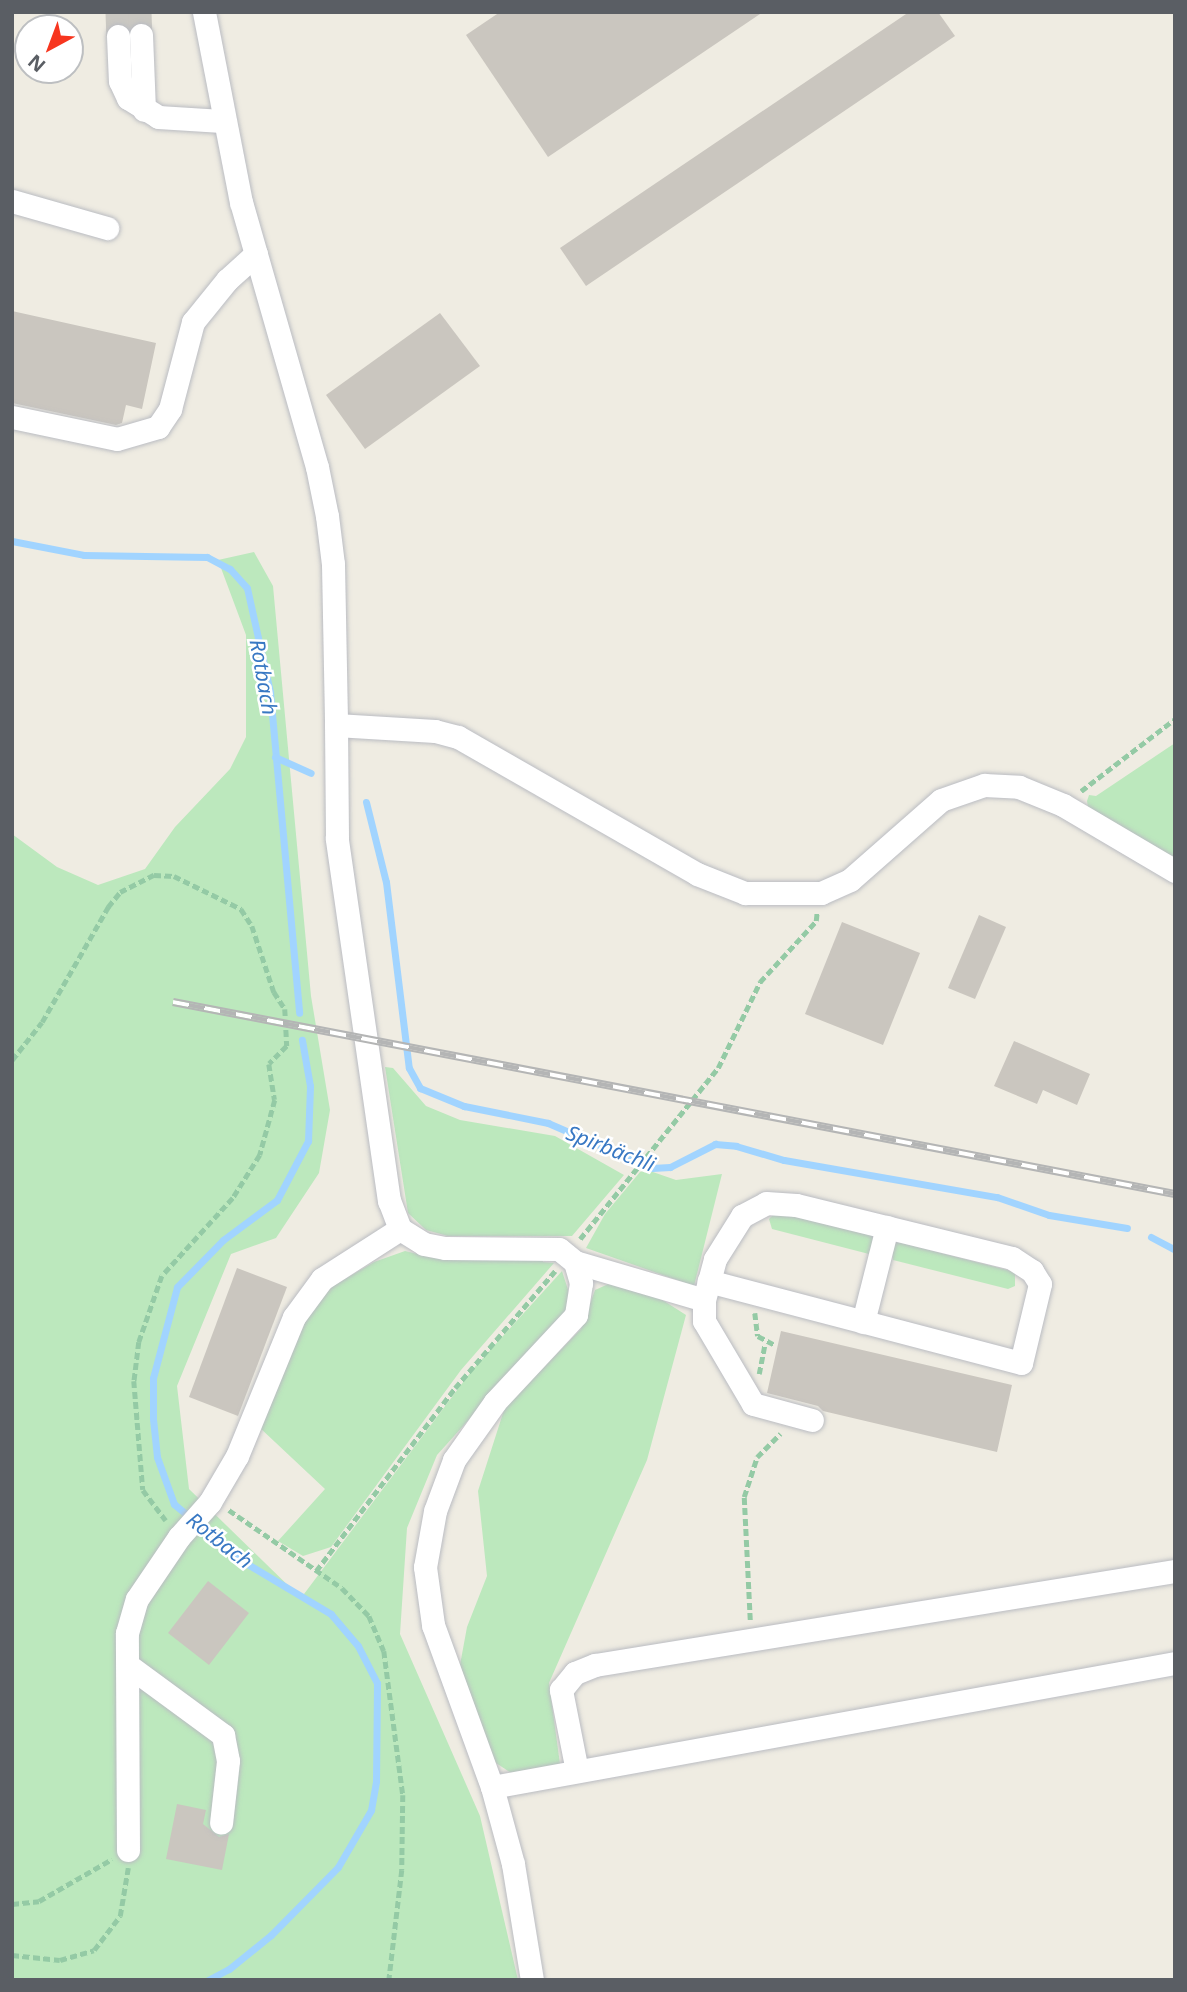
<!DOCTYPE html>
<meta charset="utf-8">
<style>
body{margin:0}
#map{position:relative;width:1187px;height:1992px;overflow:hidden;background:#efece2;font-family:"Noto Sans",sans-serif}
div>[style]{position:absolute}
.green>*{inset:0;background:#bce8bd}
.stream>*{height:7px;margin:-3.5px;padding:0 3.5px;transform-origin:3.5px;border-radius:3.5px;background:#a1d4ff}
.building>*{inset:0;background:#cac6bf}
.minor-tunnel>*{height:23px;margin-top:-11.5px;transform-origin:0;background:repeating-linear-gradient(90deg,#cac8c2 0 23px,transparent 0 34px)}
.path>*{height:4.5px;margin-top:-2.25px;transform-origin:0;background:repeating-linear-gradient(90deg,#94caa5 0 7px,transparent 0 10.5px)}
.roads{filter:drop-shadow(0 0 2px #babcc2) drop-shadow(0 0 2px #babcc2)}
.minor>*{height:23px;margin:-11.5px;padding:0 11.5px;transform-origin:11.5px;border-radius:11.5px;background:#fff}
.rail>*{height:8px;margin-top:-4px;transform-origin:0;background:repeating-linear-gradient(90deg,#fff 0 16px,#b4b5b5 0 32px);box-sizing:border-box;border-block:2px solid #b4b5b5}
span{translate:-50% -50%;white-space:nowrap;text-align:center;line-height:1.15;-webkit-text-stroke:5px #fff;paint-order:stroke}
.water-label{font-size:21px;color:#3878c3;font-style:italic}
.frame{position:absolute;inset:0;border:14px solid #5a5e64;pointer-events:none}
.north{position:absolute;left:14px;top:14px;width:70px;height:70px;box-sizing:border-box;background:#fff;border:2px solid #bdbfc1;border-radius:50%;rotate:221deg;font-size:19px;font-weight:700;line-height:28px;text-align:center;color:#5a5e64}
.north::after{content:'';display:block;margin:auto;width:24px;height:32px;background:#f7361f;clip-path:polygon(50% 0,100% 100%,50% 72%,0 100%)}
</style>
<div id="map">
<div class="green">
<div style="clip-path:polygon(254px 552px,273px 586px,311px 996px,330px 1110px,319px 1173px,276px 1238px,231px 1254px,177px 1386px,189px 1489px,301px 1598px,473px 1369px,562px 1271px,570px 1296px,566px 1312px,437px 1455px,407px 1528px,400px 1634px,480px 1816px,518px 1980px,12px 1980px,12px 834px,57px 867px,98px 885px,145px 869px,175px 827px,230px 769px,246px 737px,246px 635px,218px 560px)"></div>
<div style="clip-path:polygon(1175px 743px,1175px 860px,1088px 807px,1087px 801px,1089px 795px,1096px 796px)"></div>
<div style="clip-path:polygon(385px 1067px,393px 1068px,426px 1106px,460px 1120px,555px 1136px,624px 1175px,572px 1236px,448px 1236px,426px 1230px,408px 1213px)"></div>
<div style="clip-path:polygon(647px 1170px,676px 1180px,722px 1174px,694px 1286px,586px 1248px,605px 1214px,640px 1172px)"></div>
<div style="clip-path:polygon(777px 1211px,875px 1236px,869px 1254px,772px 1229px,769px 1219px)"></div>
<div style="clip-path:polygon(898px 1242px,1015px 1272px,1015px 1286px,1008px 1289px,893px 1260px,891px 1244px)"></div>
<div style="clip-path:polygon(405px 1251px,426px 1256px,542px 1257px,543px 1262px,554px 1263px,461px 1370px,331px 1547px,303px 1556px,278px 1541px,325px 1489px,259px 1427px,310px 1311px,333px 1286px,374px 1262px)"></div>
<div style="clip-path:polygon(613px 1282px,661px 1299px,686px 1315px,647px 1460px,549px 1683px,560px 1764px,511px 1773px,490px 1759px,460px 1665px,467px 1627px,487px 1576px,478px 1491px,505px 1407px,581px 1329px,595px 1290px)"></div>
</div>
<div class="stream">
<div style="left:12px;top:541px;width:73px;rotate:11deg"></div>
<div style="left:84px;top:555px;width:123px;rotate:0.9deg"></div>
<div style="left:207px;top:557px;width:26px;rotate:28deg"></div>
<div style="left:230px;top:569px;width:25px;rotate:48deg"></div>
<div style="left:247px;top:588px;width:107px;rotate:77.5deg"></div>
<div style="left:270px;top:692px;width:322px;rotate:84.8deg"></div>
<div style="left:275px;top:757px;width:39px;rotate:24deg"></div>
<div style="left:366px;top:802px;width:82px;rotate:76deg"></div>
<div style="left:386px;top:882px;width:187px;rotate:83deg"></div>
<div style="left:409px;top:1068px;width:23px;rotate:61deg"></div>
<div style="left:420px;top:1088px;width:48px;rotate:22.2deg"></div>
<div style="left:464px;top:1106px;width:86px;rotate:11.4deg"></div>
<div style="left:548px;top:1123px;width:113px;rotate:23.4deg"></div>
<div style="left:652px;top:1168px;width:18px;rotate:-3deg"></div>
<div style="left:670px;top:1167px;width:51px;rotate:-27.1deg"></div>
<div style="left:715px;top:1144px;width:21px;rotate:5deg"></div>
<div style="left:736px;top:1146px;width:50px;rotate:16.3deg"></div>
<div style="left:784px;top:1160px;width:216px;rotate:9.9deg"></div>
<div style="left:997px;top:1197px;width:55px;rotate:19.1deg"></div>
<div style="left:1049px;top:1215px;width:79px;rotate:9.5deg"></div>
<div style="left:1151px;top:1237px;width:27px;rotate:28deg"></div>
<div style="left:208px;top:1980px;width:24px;rotate:-28deg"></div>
<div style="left:229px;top:1969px;width:54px;rotate:-39deg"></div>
<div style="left:271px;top:1935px;width:95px;rotate:-45.4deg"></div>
<div style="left:338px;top:1867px;width:66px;rotate:-59.9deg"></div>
<div style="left:371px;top:1810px;width:29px;rotate:-80deg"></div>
<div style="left:376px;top:1781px;width:98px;rotate:-89.4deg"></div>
<div style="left:377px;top:1683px;width:42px;rotate:-117.2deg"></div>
<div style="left:358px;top:1646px;width:42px;rotate:-130.2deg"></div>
<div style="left:331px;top:1614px;width:101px;rotate:-149.1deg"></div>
<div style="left:244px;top:1562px;width:91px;rotate:-140.4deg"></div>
<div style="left:174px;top:1504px;width:50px;rotate:-109.9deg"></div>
<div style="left:157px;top:1457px;width:39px;rotate:-96deg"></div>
<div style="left:153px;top:1418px;width:40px;rotate:-90deg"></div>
<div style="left:153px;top:1378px;width:94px;rotate:-75.2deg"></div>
<div style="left:177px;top:1287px;width:66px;rotate:-45.6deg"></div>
<div style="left:223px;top:1240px;width:67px;rotate:-36.5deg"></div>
<div style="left:277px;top:1200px;width:67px;rotate:-62.3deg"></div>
<div style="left:308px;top:1141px;width:55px;rotate:-87.9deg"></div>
<div style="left:310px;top:1086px;width:47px;rotate:-99.9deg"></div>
</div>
<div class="building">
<div style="clip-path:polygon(114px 12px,144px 12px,144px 22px,129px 28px,114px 23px)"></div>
<div style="clip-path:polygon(500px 12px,763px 12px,548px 157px,466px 35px)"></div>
<div style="clip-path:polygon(909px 12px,938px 12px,955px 36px,586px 286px,560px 248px)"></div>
<div style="clip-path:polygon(12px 311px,156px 343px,142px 409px,126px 405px,122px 423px,116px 425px,12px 403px)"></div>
<div style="clip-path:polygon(440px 313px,480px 366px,365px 449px,326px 395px)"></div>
<div style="clip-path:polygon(979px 915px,1006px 927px,975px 999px,948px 988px)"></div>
<div style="clip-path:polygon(842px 922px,920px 953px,883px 1045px,805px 1014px)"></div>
<div style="clip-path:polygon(1014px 1041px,1090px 1074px,1077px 1105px,1043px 1090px,1037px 1104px,994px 1086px)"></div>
<div style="clip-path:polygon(237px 1268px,287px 1287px,238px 1416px,189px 1397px)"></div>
<div style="clip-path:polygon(781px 1331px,1012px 1385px,997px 1452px,823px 1411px,818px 1406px,767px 1393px)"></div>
<div style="clip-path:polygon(208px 1581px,249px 1613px,209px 1665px,168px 1633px)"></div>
<div style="clip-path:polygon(177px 1804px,206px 1810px,203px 1824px,219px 1837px,229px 1834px,222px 1870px,166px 1859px)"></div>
</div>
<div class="minor-tunnel">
<div style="left:117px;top:12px;width:24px;rotate:88deg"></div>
<div style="left:140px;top:12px;width:23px;rotate:88deg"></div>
</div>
<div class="path">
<div style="left:1081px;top:791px;width:118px;rotate:-37.5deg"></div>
<div style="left:12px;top:1060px;width:48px;rotate:-51.7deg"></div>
<div style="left:42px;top:1022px;width:133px;rotate:-60.1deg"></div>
<div style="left:108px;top:907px;width:19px;rotate:-51deg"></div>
<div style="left:120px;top:892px;width:38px;rotate:-27deg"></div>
<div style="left:154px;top:875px;width:20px;rotate:3deg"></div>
<div style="left:174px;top:876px;width:75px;rotate:26.2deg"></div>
<div style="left:241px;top:909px;width:20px;rotate:57deg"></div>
<div style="left:252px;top:926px;width:70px;rotate:71.6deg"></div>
<div style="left:274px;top:992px;width:20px;rotate:57deg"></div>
<div style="left:285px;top:1009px;width:37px;rotate:87deg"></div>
<div style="left:287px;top:1046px;width:25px;rotate:135deg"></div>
<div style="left:269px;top:1064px;width:36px;rotate:81deg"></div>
<div style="left:275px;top:1100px;width:57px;rotate:105.3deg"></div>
<div style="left:260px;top:1155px;width:51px;rotate:122.1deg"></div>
<div style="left:233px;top:1198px;width:105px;rotate:132.3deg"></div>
<div style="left:162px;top:1276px;width:70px;rotate:109.2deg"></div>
<div style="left:139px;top:1342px;width:39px;rotate:97deg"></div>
<div style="left:134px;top:1381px;width:109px;rotate:85.3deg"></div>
<div style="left:143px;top:1490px;width:38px;rotate:53deg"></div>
<div style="left:580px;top:1239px;width:220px;rotate:-51.1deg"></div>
<div style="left:718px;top:1068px;width:96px;rotate:-64deg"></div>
<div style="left:760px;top:982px;width:83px;rotate:-47.4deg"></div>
<div style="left:816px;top:921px;width:9px;rotate:-84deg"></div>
<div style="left:755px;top:1313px;width:23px;rotate:83deg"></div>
<div style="left:758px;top:1336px;width:19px;rotate:28deg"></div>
<div style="left:759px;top:1374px;width:31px;rotate:-79deg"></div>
<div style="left:229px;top:1510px;width:137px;rotate:34.6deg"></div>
<div style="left:342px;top:1588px;width:39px;rotate:46deg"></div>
<div style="left:369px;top:1616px;width:38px;rotate:67deg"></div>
<div style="left:384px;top:1651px;width:145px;rotate:82.5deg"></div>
<div style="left:403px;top:1795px;width:75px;rotate:90.8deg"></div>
<div style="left:402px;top:1870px;width:111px;rotate:96.7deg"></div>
<div style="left:316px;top:1571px;width:230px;rotate:-52.8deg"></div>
<div style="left:455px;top:1388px;width:154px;rotate:-49.5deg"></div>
<div style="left:750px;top:1620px;width:123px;rotate:-92.8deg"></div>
<div style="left:744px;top:1497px;width:42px;rotate:-72deg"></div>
<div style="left:757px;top:1457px;width:33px;rotate:-45deg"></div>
<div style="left:12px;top:1904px;width:27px;rotate:-6deg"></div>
<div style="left:39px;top:1901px;width:84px;rotate:-29.9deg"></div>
<div style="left:12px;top:1955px;width:48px;rotate:5.9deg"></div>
<div style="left:60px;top:1960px;width:35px;rotate:-16deg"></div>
<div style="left:94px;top:1950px;width:43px;rotate:-52.6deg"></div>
<div style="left:120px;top:1916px;width:49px;rotate:-80.5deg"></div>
</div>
<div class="roads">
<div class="minor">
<div style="left:204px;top:12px;width:194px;rotate:79deg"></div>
<div style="left:241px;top:202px;width:276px;rotate:74deg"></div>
<div style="left:317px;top:467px;width:50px;rotate:78.5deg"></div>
<div style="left:327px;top:516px;width:48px;rotate:82.9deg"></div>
<div style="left:333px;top:564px;width:161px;rotate:88.9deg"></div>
<div style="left:336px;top:725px;width:99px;rotate:3.5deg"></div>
<div style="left:435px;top:731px;width:24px;rotate:15deg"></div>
<div style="left:458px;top:737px;width:275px;rotate:29.8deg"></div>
<div style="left:697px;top:874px;width:52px;rotate:21.6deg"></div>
<div style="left:745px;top:893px;width:76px"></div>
<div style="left:821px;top:893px;width:32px;rotate:-24deg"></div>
<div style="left:850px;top:880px;width:121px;rotate:-41.3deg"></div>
<div style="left:941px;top:800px;width:46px;rotate:-19.2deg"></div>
<div style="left:984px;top:785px;width:35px;rotate:3deg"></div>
<div style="left:1019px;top:787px;width:48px;rotate:22.2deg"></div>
<div style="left:1063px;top:805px;width:130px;rotate:30.5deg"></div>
<div style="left:141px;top:35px;width:75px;rotate:87.7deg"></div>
<div style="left:118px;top:36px;width:45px;rotate:87.5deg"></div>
<div style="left:120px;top:81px;width:19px;rotate:65deg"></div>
<div style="left:128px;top:98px;width:36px;rotate:32deg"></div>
<div style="left:158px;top:117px;width:64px;rotate:3.6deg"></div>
<div style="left:12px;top:201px;width:99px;rotate:15.9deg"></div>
<div style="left:12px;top:417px;width:107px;rotate:11.8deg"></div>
<div style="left:117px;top:439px;width:43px;rotate:-16.3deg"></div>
<div style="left:158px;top:427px;width:22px;rotate:-56deg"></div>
<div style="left:170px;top:409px;width:90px;rotate:-75.2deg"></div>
<div style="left:193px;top:322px;width:54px;rotate:-51deg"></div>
<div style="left:227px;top:280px;width:39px;rotate:-42deg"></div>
<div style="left:400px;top:1229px;width:28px;rotate:32deg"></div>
<div style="left:424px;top:1244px;width:21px;rotate:11deg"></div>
<div style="left:445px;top:1248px;width:114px;rotate:0.5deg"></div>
<div style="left:559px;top:1249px;width:21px;rotate:39deg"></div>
<div style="left:575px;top:1262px;width:22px;rotate:74deg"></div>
<div style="left:581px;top:1283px;width:32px;rotate:99deg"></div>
<div style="left:576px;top:1315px;width:119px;rotate:133deg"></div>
<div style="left:495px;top:1402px;width:71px;rotate:125.3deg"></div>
<div style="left:454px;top:1460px;width:54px;rotate:110.4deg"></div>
<div style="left:435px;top:1511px;width:57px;rotate:100.1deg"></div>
<div style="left:425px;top:1567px;width:59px;rotate:82.1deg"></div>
<div style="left:433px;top:1625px;width:172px;rotate:70deg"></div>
<div style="left:492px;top:1787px;width:80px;rotate:74.7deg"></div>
<div style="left:513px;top:1864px;width:118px;rotate:80.7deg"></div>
<div style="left:575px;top:1262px;width:134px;rotate:16.4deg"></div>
<div style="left:704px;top:1300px;width:21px;rotate:90deg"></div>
<div style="left:704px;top:1321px;width:96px;rotate:59.4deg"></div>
<div style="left:753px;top:1404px;width:61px;rotate:15.2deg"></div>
<div style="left:704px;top:1300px;width:42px;rotate:-75deg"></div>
<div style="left:715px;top:1259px;width:51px;rotate:-57.9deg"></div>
<div style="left:742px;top:1216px;width:27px;rotate:-28deg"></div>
<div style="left:766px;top:1203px;width:30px;rotate:4deg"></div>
<div style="left:796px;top:1205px;width:222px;rotate:13.8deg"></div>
<div style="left:1012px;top:1258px;width:24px;rotate:33deg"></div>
<div style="left:1032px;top:1271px;width:15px;rotate:58deg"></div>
<div style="left:1040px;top:1284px;width:81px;rotate:103.5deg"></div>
<div style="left:1021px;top:1363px;width:323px;rotate:-165.3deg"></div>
<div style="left:863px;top:1322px;width:98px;rotate:-75.8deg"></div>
<div style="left:129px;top:1666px;width:117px;rotate:36.3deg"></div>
<div style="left:223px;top:1735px;width:26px;rotate:79deg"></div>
<div style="left:228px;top:1761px;width:62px;rotate:96.4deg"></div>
<div style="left:577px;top:1771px;width:83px;rotate:-101.2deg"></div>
<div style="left:561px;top:1690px;width:22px;rotate:-51deg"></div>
<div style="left:575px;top:1673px;width:22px;rotate:-22deg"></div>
<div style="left:595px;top:1665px;width:588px;rotate:-9.21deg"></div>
<div style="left:492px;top:1787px;width:694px;rotate:-10.29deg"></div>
<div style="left:128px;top:1850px;width:217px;rotate:-90.3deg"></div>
<div style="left:127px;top:1633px;width:35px;rotate:-74deg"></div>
<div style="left:137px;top:1599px;width:75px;rotate:-55.9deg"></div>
<div style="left:179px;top:1537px;width:47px;rotate:-48.5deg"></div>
<div style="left:210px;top:1502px;width:53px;rotate:-59.6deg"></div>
<div style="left:237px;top:1456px;width:150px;rotate:-67.7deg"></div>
<div style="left:294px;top:1317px;width:47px;rotate:-53.6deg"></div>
<div style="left:322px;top:1279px;width:93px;rotate:-32.7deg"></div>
<div style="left:400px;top:1229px;width:30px;rotate:-111deg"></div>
<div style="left:389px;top:1201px;width:367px;rotate:-98.2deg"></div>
<div style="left:337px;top:838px;width:113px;rotate:-90.5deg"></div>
</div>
</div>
<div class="rail">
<div style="left:173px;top:1002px;width:1020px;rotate:10.85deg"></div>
</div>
<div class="water-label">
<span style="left:264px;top:677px;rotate:80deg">Rotbach</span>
<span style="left:611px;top:1148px;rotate:21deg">Spirbächli</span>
<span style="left:220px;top:1540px;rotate:38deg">Rotbach</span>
</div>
<div class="frame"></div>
<div class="north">N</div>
</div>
